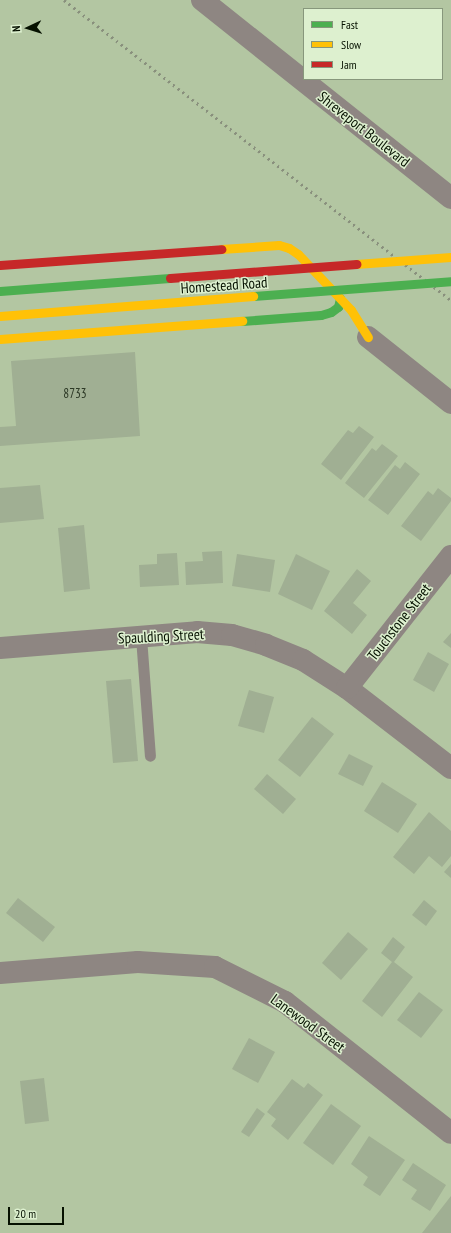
<!DOCTYPE html>
<style>
body{margin:0}
#map{position:relative;width:451px;height:1233px;overflow:hidden;background:#b3c6a2;font-family:"PT Sans Narrow",sans-serif}
div>[style]{position:absolute}
.building>*{inset:0;background:#a0af93}
.lane>*{height:11px;margin:-5.5px;padding:0 5.5px;transform-origin:5.5px;border-radius:5.5px;background:#8e8682}
.street>*{height:22px;margin:-11px;padding:0 11px;transform-origin:11px;border-radius:11px;background:#8e8682}
.fast>*{height:9px;margin:-4.5px;padding:0 4.5px;transform-origin:4.5px;border-radius:4.5px;background:#4caf50}
.slow>*{height:9px;margin:-4.5px;padding:0 4.5px;transform-origin:4.5px;border-radius:4.5px;background:#ffc107}
.jam>*{height:9px;margin:-4.5px;padding:0 4.5px;transform-origin:4.5px;border-radius:4.5px;background:#c62828}
.rail>*{height:3px;margin-top:-1.5px;transform-origin:0;background:repeating-linear-gradient(90deg,#89907d 0 2px,transparent 0 6px)}
.fast-bridge>*{height:9px;margin:-4.5px;padding:0 4.5px;transform-origin:4.5px;border-radius:4.5px;background:#4caf50}
.slow-bridge>*{height:9px;margin:-4.5px;padding:0 4.5px;transform-origin:4.5px;border-radius:4.5px;background:#ffc107}
.jam-bridge>*{height:9px;margin:-4.5px;padding:0 4.5px;transform-origin:4.5px;border-radius:4.5px;background:#c62828}
span{translate:-50% -50%;white-space:nowrap;text-align:center;line-height:1.15;-webkit-text-stroke:3px #ddf0cf;paint-order:stroke}
.number-label{font-size:13px;color:#2c3825}
.number-label span{-webkit-text-stroke-width:0}
.street-label{font-size:15px;color:#061100}
.legend{position:absolute;left:303px;top:8px;width:140px;height:72px;box-sizing:border-box;background:#ddf0cf;border:1px solid #87977c;margin:0;padding:5px 7px;list-style:none;font-size:12px;color:#061100}
.legend li{display:flex;align-items:center;gap:8px;height:20px}
.legend b{width:20px;border:1px solid #87977c}
.north{position:absolute;left:8px;top:8px;width:40px;height:40px;-webkit-text-stroke:3px #ddf0cf;paint-order:stroke;rotate:266deg;font-size:11px;font-weight:700;line-height:16px;text-align:center;color:#061100}
.north::after{content:'';display:block;margin:auto;width:14px;height:18px;background:#061100;clip-path:polygon(50% 0,100% 100%,50% 72%,0 100%)}
.scale{position:absolute;left:8px;top:1207px;width:56px;height:18px;box-sizing:border-box;border:2px solid #061100;border-top:0;padding-left:5px;font-size:12px;line-height:14px;white-space:nowrap;color:#061100;-webkit-text-stroke:3px #ddf0cf;paint-order:stroke}
</style>
<div id="map">
<div class="building">
<div style="clip-path:polygon(135px 352px,140px 436px,0 446px,0 427px,16px 426px,11px 361px)"></div>
<div style="clip-path:polygon(359px 426px,374px 437px,341px 480px,321px 464px,348px 430px,353px 433px)"></div>
<div style="clip-path:polygon(382px 444px,398px 456px,364px 498px,345px 483px,372px 448px,376px 451px)"></div>
<div style="clip-path:polygon(405px 462px,420px 474px,388px 515px,368px 500px,395px 465px,400px 469px)"></div>
<div style="clip-path:polygon(40px 485px,44px 519px,0 523px,0 488px)"></div>
<div style="clip-path:polygon(438px 488px,451px 498px,451px 501px,421px 541px,401px 526px,428px 491px,433px 495px)"></div>
<div style="clip-path:polygon(84px 525px,90px 589px,64px 592px,58px 528px)"></div>
<div style="clip-path:polygon(222px 551px,223px 583px,186px 585px,185px 562px,203px 561px,202px 552px)"></div>
<div style="clip-path:polygon(177px 553px,179px 585px,140px 587px,139px 565px,157px 564px,157px 554px)"></div>
<div style="clip-path:polygon(237px 554px,275px 560px,270px 592px,232px 586px)"></div>
<div style="clip-path:polygon(296px 554px,330px 571px,312px 610px,278px 594px)"></div>
<div style="clip-path:polygon(357px 569px,371px 581px,353px 603px,367px 615px,352px 634px,324px 611px)"></div>
<div style="clip-path:polygon(451px 633px,451px 648px,443px 642px)"></div>
<div style="clip-path:polygon(428px 652px,449px 664px,434px 692px,413px 680px)"></div>
<div style="clip-path:polygon(131px 679px,138px 761px,113px 763px,106px 681px)"></div>
<div style="clip-path:polygon(249px 690px,274px 697px,264px 733px,238px 726px)"></div>
<div style="clip-path:polygon(312px 717px,334px 734px,300px 777px,278px 760px)"></div>
<div style="clip-path:polygon(349px 754px,373px 766px,363px 786px,338px 774px)"></div>
<div style="clip-path:polygon(267px 774px,296px 799px,283px 814px,254px 789px)"></div>
<div style="clip-path:polygon(382px 782px,417px 804px,398px 833px,364px 811px)"></div>
<div style="clip-path:polygon(429px 812px,451px 831px,451px 856px,442px 867px,429px 856px,414px 874px,393px 857px)"></div>
<div style="clip-path:polygon(451px 864px,451px 878px,444px 872px)"></div>
<div style="clip-path:polygon(18px 898px,55px 927px,43px 942px,6px 913px)"></div>
<div style="clip-path:polygon(424px 900px,437px 911px,426px 926px,412px 915px)"></div>
<div style="clip-path:polygon(348px 932px,368px 949px,341px 980px,322px 963px)"></div>
<div style="clip-path:polygon(393px 937px,405px 947px,394px 962px,413px 977px,382px 1017px,362px 1001px,392px 962px,381px 953px)"></div>
<div style="clip-path:polygon(419px 992px,443px 1010px,421px 1038px,397px 1020px)"></div>
<div style="clip-path:polygon(249px 1038px,275px 1052px,258px 1083px,232px 1069px)"></div>
<div style="clip-path:polygon(44px 1078px,49px 1121px,25px 1124px,20px 1081px)"></div>
<div style="clip-path:polygon(292px 1079px,304px 1088px,308px 1083px,323px 1095px,288px 1140px,271px 1126px,276px 1119px,267px 1112px)"></div>
<div style="clip-path:polygon(331px 1104px,361px 1126px,333px 1165px,303px 1143px)"></div>
<div style="clip-path:polygon(257px 1108px,265px 1114px,249px 1137px,241px 1132px)"></div>
<div style="clip-path:polygon(369px 1136px,405px 1160px,380px 1196px,363px 1185px,368px 1177px,351px 1164px)"></div>
<div style="clip-path:polygon(413px 1163px,446px 1185px,430px 1211px,411px 1199px,417px 1190px,402px 1180px)"></div>
<div style="clip-path:polygon(451px 1196px,451px 1233px,422px 1233px)"></div>
</div>
<div class="lane">
<div style="left:141px;top:637px;width:119px;rotate:85.7deg"></div>
</div>
<div class="street">
<div style="left:202px;top:0;width:318px;rotate:38.5deg"></div>
<div style="left:368px;top:337px;width:106px;rotate:38.5deg"></div>
<div style="left:0;top:648px;width:198px;rotate:-4.6deg"></div>
<div style="left:197px;top:632px;width:35px;rotate:5deg"></div>
<div style="left:232px;top:635px;width:35px;rotate:16deg"></div>
<div style="left:266px;top:645px;width:40px;rotate:22deg"></div>
<div style="left:303px;top:660px;width:52px;rotate:32.5deg"></div>
<div style="left:347px;top:688px;width:131px;rotate:37.6deg"></div>
<div style="left:347px;top:688px;width:168px;rotate:-51.8deg"></div>
<div style="left:0;top:973px;width:138px;rotate:-4.6deg"></div>
<div style="left:138px;top:962px;width:77px;rotate:3.7deg"></div>
<div style="left:215px;top:967px;width:78px;rotate:26.6deg"></div>
<div style="left:285px;top:1002px;width:211px;rotate:38.3deg"></div>
</div>
<div class="fast">
<div style="left:242px;top:321px;width:79px;rotate:-4.3deg"></div>
<div style="left:321px;top:315px;width:10px;rotate:-17deg"></div>
<div style="left:331px;top:312px;width:9px;rotate:-36deg"></div>
<div style="left:338px;top:307px;width:9px;rotate:-77deg"></div>
</div>
<div class="slow">
<div style="left:221px;top:249px;width:58px;rotate:-3.9deg"></div>
<div style="left:279px;top:245px;width:10px;rotate:17deg"></div>
<div style="left:289px;top:248px;width:11px;rotate:34deg"></div>
<div style="left:298px;top:254px;width:77px;rotate:46.6deg"></div>
<div style="left:351px;top:310px;width:32px;rotate:58deg"></div>
<div style="left:0;top:339px;width:243px;rotate:-4.3deg"></div>
</div>
<div class="jam">
<div style="left:0;top:265px;width:222px;rotate:-4.1deg"></div>
</div>
<div class="rail">
<div style="left:64px;top:0;width:490px;rotate:37.8deg"></div>
</div>
<div class="fast-bridge">
<div style="left:0;top:291px;width:170px;rotate:-4.4deg"></div>
<div style="left:253px;top:296px;width:199px;rotate:-4.3deg"></div>
</div>
<div class="slow-bridge">
<div style="left:356px;top:264px;width:95px;rotate:-4.2deg"></div>
<div style="left:0;top:316px;width:254px;rotate:-4.5deg"></div>
</div>
<div class="jam-bridge">
<div style="left:170px;top:278px;width:187px;rotate:-4.3deg"></div>
</div>
<div class="number-label">
<span style="left:75px;top:394px">8733</span>
</div>
<div class="street-label">
<span style="left:364px;top:129px;rotate:38deg">Shreveport Boulevard</span>
<span style="left:224px;top:285px;rotate:-4deg">Homestead Road</span>
<span style="left:399px;top:622px;rotate:-52deg">Touchstone Street</span>
<span style="left:161px;top:636px;rotate:-3deg">Spaulding Street</span>
<span style="left:308px;top:1023px;rotate:36deg">Lanewood Street</span>
</div>
<ul class="legend">
<li><b style="height:5px;background:#4caf50"></b>Fast</li>
<li><b style="height:5px;background:#ffc107"></b>Slow</li>
<li><b style="height:5px;background:#c62828"></b>Jam</li>
</ul>
<div class="north">N</div>
<div class="scale">20 m</div>
</div>
